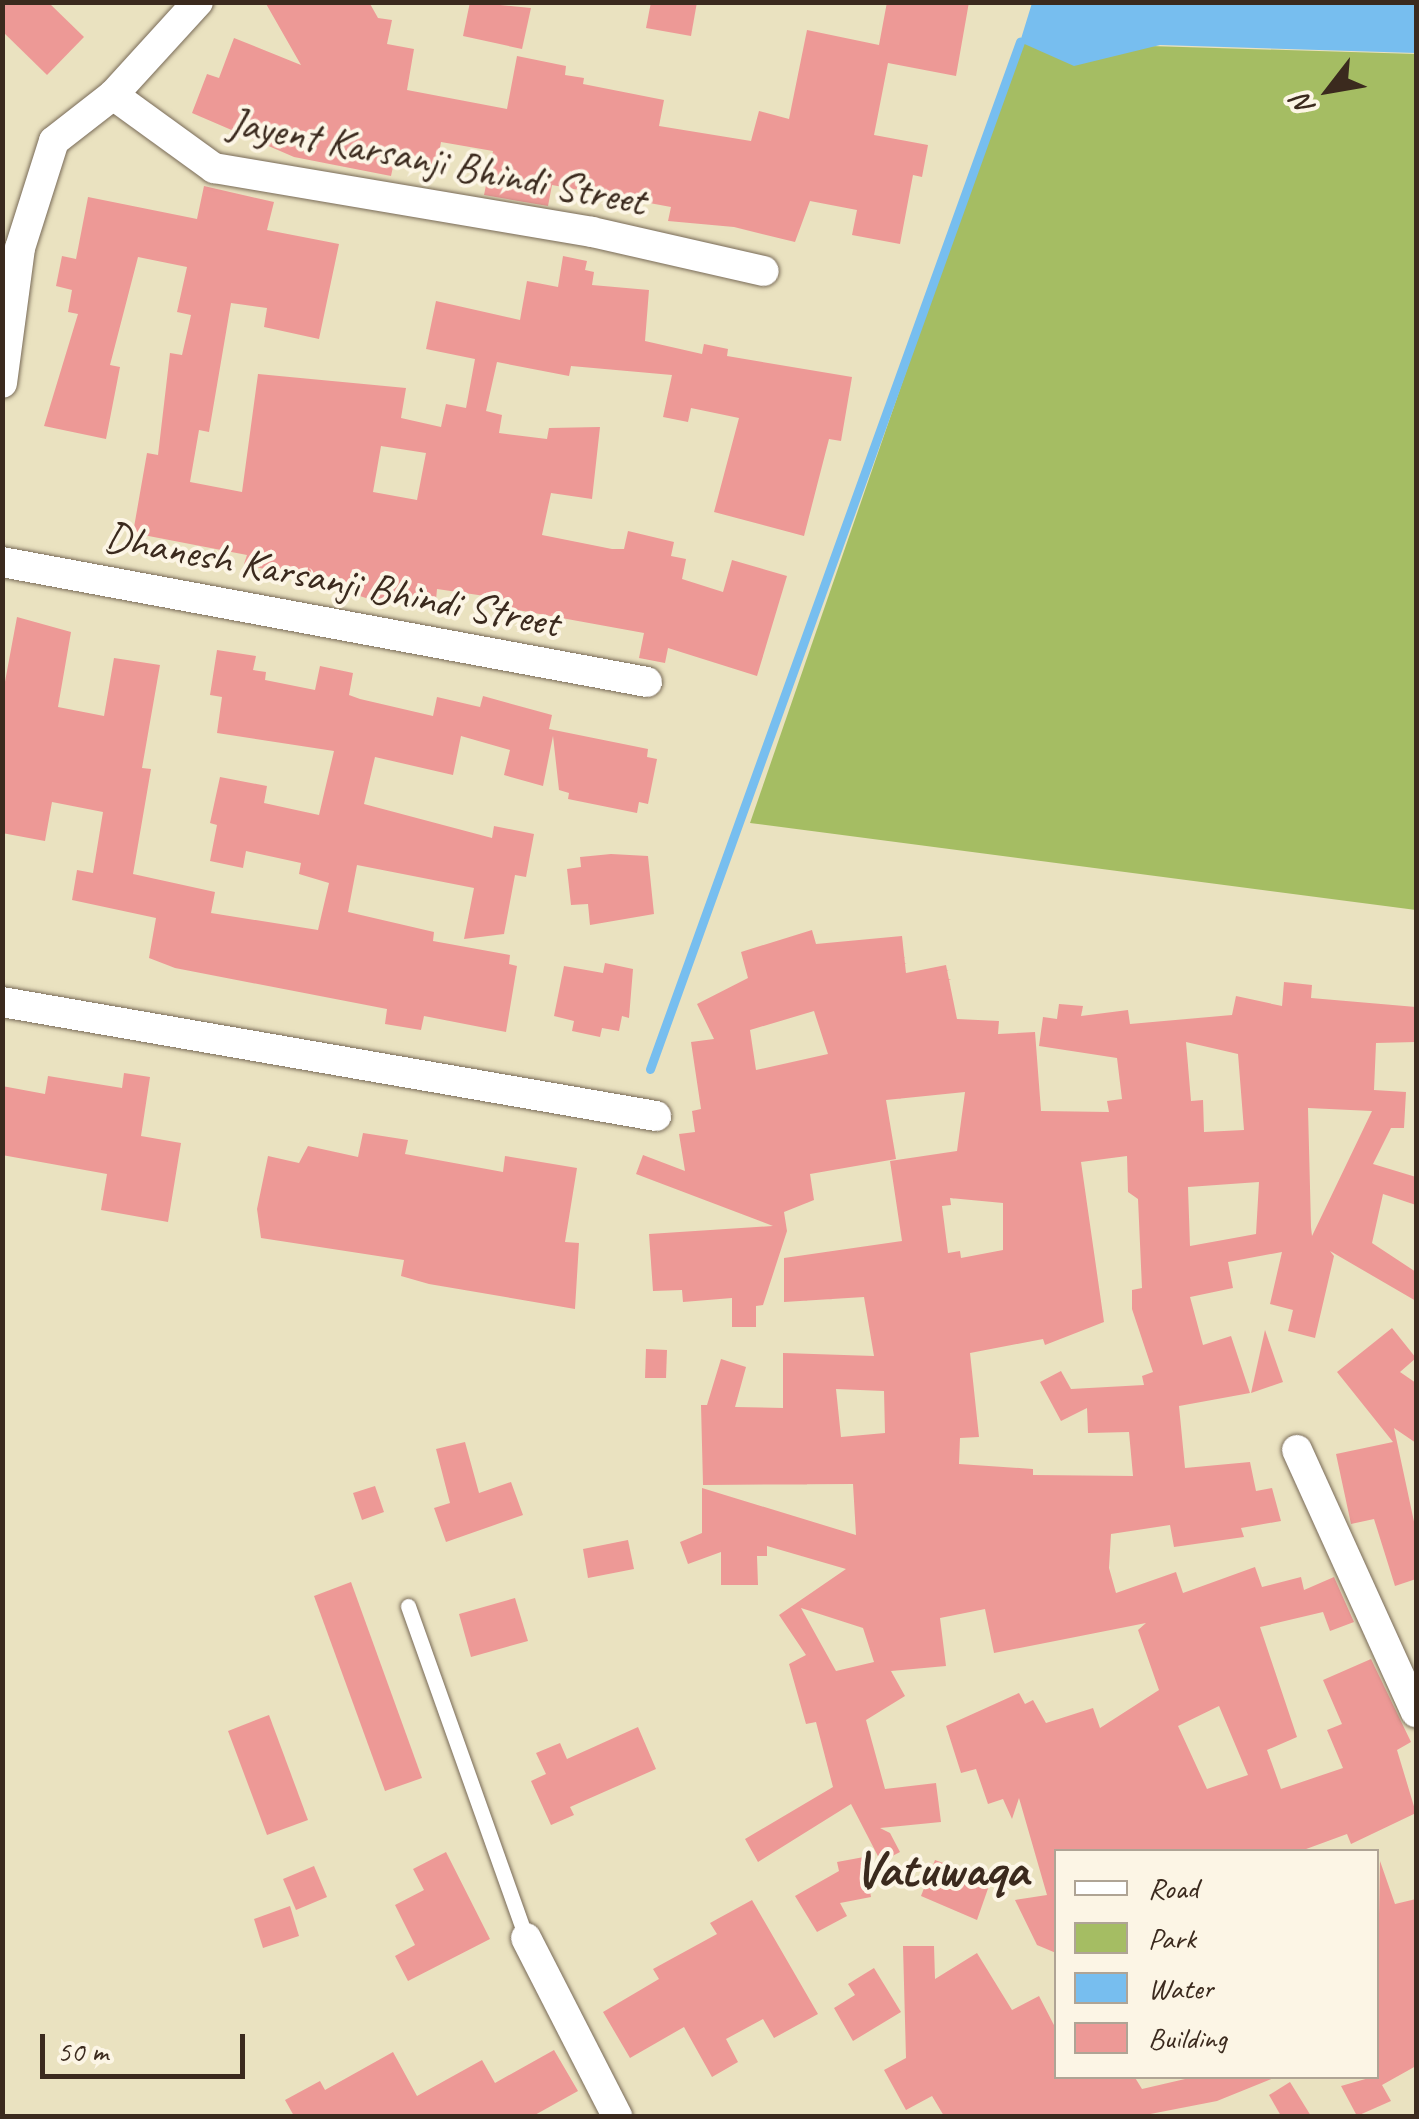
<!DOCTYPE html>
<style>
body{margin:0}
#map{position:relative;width:1419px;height:2119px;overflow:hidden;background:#eae2c0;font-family:Caveat,sans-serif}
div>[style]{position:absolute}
.green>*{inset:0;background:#a5bd63}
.water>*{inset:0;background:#77beef}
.stream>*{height:9px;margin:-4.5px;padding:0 4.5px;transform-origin:4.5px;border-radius:4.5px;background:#77beef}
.building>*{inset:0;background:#ed9996}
.roads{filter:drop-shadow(0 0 2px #786a57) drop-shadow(0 0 2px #786a57)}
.lane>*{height:15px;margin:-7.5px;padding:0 7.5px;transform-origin:7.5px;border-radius:7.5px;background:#fff}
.street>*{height:30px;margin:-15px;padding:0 15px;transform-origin:15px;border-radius:15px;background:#fff}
span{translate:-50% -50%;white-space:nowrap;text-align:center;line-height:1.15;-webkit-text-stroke:8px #fcf5e5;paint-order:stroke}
.street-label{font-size:42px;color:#3b2a1e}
.district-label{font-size:52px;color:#3b2a1e;font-weight:700}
.frame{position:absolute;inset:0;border:5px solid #3b2a1e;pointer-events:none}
.legend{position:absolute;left:1054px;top:1849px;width:325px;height:230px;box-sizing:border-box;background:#fcf5e5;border:2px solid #afa495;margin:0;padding:12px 18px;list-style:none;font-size:30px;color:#3b2a1e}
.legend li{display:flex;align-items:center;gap:20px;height:50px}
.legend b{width:50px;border:2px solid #afa495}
.north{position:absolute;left:1279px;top:40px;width:100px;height:100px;-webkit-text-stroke:8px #fcf5e5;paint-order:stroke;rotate:239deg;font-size:28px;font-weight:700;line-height:40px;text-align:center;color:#3b2a1e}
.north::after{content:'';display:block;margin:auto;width:35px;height:45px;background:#3b2a1e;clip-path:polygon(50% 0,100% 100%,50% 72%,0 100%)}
.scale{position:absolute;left:40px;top:2034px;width:205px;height:45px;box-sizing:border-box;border:5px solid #3b2a1e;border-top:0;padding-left:12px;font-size:30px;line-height:35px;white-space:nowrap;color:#3b2a1e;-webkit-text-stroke:8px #fcf5e5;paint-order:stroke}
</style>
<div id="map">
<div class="green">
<div style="clip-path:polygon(1020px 42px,1416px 54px,1416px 910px,750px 823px)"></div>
</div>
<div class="water">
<div style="clip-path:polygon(1032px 3px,1416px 3px,1416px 53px,1160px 45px,1074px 66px,1020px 42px)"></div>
</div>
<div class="stream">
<div style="left:650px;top:1069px;width:1092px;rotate:-70.19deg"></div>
</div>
<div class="building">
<div style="clip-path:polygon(2px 2px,48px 2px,84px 37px,47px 75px,2px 31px)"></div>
<div style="clip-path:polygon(265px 2px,369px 2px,378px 18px,392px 20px,387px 44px,414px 49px,407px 90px,507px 109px,517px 56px,566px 66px,565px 75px,584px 78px,583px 84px,664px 100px,659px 126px,751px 141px,759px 111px,789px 119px,807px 30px,879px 45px,887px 2px,969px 2px,956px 76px,888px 63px,874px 135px,928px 145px,922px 177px,913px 175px,900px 244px,852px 235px,857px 210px,810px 201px,795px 242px,734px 227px,668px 221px,671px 207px,552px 185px,548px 206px,484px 195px,493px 151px,441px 142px,436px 170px,394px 162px,391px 176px,294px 157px,192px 113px,207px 74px,219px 78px,234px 38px,301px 65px)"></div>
<div style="clip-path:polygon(470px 2px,531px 8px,522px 49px,463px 36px)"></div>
<div style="clip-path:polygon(651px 2px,697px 2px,691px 36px,646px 28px)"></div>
<div style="clip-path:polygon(evenodd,204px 186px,274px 202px,267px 230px,339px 244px,319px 339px,264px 327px,267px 308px,231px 303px,209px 432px,199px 430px,190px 482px,242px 492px,258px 374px,406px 388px,401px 418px,441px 427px,446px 404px,466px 408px,475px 359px,426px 349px,436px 301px,520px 320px,527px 281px,558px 287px,563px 256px,587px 261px,585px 270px,594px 272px,592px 285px,649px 290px,645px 341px,702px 354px,704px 344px,728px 349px,727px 356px,852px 377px,841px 441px,829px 439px,804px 536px,714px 512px,739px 418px,691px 408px,688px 422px,663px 417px,672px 375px,571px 366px,569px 376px,497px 362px,486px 411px,502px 415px,499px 433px,547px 439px,549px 428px,600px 427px,592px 499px,551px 493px,542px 535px,612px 549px,624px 549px,628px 531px,674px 542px,671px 556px,686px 559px,682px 579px,723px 592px,732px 560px,787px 576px,757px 676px,668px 648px,665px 663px,639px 658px,644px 633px,490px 605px,492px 597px,437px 589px,436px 600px,387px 593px,385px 604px,328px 586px,330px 577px,286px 569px,285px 574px,244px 564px,247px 555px,133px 533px,147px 453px,158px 455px,170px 353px,182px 355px,191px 315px,177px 312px,187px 267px,138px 257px,110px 365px,120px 367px,106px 439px,44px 426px,78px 314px,68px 312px,72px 290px,56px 286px,62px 256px,76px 259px,88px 197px,197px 219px,204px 186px,381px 446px,426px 453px,417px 500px,373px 492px,381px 446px)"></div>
<div style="clip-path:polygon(17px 617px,71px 632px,58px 707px,104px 716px,114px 658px,160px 665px,142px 768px,151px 769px,133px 874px,215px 892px,211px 913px,318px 930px,329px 883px,299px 874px,301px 863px,246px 851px,243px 868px,210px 861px,217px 825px,210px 823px,220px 777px,267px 786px,264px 803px,319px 815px,334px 751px,217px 733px,222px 697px,210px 695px,217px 650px,256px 656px,253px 670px,266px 672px,265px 680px,315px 690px,320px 666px,353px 673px,349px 695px,360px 699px,433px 716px,437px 697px,480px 707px,483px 696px,552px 715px,549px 729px,648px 749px,647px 757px,657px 759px,648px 804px,639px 802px,637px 813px,568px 799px,569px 793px,559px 790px,553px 736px,543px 786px,504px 775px,510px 750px,461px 736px,453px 775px,375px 757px,364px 804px,492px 838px,494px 826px,534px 834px,526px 877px,515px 875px,504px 934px,464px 939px,474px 888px,357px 865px,348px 912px,434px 932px,433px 941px,510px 955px,509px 964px,517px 966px,506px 1032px,424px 1016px,421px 1030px,385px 1024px,387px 1009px,175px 968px,149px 958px,156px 918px,72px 900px,77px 870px,93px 873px,103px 812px,52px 802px,45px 841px,2px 833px,2px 698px)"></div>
<div style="clip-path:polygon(611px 854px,648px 856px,654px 914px,590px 925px,588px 904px,571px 905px,567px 869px,581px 867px,580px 857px)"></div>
<div style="clip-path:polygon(evenodd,812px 930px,816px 944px,902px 936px,906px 973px,946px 965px,957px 1019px,999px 1021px,998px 1034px,1035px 1032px,1041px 1111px,1109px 1112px,1107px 1101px,1122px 1099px,1117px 1058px,1039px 1046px,1043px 1017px,1057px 1019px,1059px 1004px,1083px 1006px,1081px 1016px,1128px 1010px,1130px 1024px,1232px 1015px,1236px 996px,1282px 1006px,1284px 982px,1312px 985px,1311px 998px,1416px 1007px,1416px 1042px,1376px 1043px,1374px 1090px,1406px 1092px,1404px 1128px,1391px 1128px,1373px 1164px,1416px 1177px,1416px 1205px,1383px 1194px,1372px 1243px,1416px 1272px,1416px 1301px,1330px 1251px,1334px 1256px,1315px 1338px,1288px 1331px,1293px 1310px,1270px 1304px,1282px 1252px,1228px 1262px,1233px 1288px,1190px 1297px,1203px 1345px,1231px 1336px,1250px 1393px,1179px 1406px,1185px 1468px,1250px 1462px,1256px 1491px,1272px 1488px,1281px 1521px,1241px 1528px,1244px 1537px,1174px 1547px,1170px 1525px,1111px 1534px,1109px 1568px,1116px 1593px,1176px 1572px,1183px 1593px,1255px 1567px,1262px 1587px,1301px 1577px,1304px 1590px,1334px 1577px,1354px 1622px,1330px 1631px,1323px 1612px,1260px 1627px,1297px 1737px,1267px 1750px,1281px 1789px,1343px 1768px,1327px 1730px,1342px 1724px,1323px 1680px,1371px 1659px,1411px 1742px,1397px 1750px,1416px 1813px,1351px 1844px,1347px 1834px,1298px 1852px,1056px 1852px,1056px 1953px,1037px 1945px,1015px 1900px,1047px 1895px,1019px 1798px,1012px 1819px,1003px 1799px,988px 1804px,976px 1769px,961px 1773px,946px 1726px,1019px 1693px,1025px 1704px,1033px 1700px,1046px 1723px,1093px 1708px,1100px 1728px,1159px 1690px,1138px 1630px,1146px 1623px,994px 1653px,985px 1609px,940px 1618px,946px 1666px,891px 1671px,905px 1696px,866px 1720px,885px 1789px,936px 1783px,941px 1822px,880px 1828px,890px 1833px,900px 1852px,881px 1862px,851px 1804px,758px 1862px,745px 1839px,833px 1787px,816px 1722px,806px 1724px,789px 1664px,806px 1655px,779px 1615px,846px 1569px,767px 1546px,767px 1556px,757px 1556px,758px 1585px,721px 1585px,721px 1552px,688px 1564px,680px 1542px,702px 1533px,702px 1488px,856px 1535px,853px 1484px,703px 1485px,701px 1405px,707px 1405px,721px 1359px,746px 1367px,735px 1407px,783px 1408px,783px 1353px,874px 1356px,864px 1297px,784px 1302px,784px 1258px,902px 1241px,890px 1161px,957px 1151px,965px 1092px,886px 1100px,896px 1159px,810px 1174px,814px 1200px,784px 1212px,787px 1231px,763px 1305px,756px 1306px,756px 1327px,732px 1327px,732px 1298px,683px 1302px,682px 1290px,653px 1291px,649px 1234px,773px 1226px,636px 1174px,643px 1155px,685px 1171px,679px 1134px,695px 1132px,692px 1111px,701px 1109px,691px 1042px,714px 1039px,697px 1004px,748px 978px,741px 952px,812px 930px,814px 1011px,828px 1054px,756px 1070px,750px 1030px,814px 1011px,812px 930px,1186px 1042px,1238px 1054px,1244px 1130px,1204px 1132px,1203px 1100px,1191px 1101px,1186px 1042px,812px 930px,1308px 1108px,1372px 1111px,1312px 1236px,1311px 1227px,1308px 1108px,812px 930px,1127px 1156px,1128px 1192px,1138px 1199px,1142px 1288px,1132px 1290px,1132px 1309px,1153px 1372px,1142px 1376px,1144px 1385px,1071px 1389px,1061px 1371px,1040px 1382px,1061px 1421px,1087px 1408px,1088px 1433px,1129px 1432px,1133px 1476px,1033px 1475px,1033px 1469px,959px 1464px,960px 1438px,979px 1437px,970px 1353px,1043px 1339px,1045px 1345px,1104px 1322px,1081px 1162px,1127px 1156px,812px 930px,1259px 1182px,1256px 1234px,1190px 1246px,1188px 1187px,1259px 1182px,812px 930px,950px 1198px,1003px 1203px,1003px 1250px,961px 1258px,960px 1251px,948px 1253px,942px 1206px,951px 1205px,950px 1198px,812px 930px,836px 1389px,884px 1391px,885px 1433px,841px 1437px,836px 1389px,812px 930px,801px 1608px,863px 1628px,874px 1662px,836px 1671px,801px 1608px,812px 930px,1219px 1706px,1248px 1775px,1207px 1789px,1178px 1726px,1219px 1706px)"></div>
<div style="clip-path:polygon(605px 963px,633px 969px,629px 1018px,622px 1016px,619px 1031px,602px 1028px,600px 1037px,572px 1031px,574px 1021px,554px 1016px,564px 966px,603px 973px)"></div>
<div style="clip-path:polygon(124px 1073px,150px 1077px,141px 1136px,181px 1143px,168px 1222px,101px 1210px,107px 1174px,2px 1155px,2px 1086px,45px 1094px,48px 1076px,122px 1088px)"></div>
<div style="clip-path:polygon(363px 1133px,408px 1140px,405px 1154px,503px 1172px,505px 1156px,577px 1168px,565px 1242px,579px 1243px,575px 1309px,429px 1284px,401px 1276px,404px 1260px,261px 1238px,257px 1209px,268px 1156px,299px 1163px,308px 1146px,358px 1157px)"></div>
<div style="clip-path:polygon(1392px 1328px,1416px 1358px,1400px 1372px,1416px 1383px,1416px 1443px,1394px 1428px,1416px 1531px,1416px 1579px,1395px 1586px,1374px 1519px,1351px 1524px,1336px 1454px,1393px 1442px,1337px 1372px)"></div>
<div style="clip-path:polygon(1265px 1330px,1283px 1382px,1251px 1393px)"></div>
<div style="clip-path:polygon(646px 1349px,667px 1350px,666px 1378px,645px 1378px)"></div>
<div style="clip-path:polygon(465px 1442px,479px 1493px,511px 1482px,523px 1515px,446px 1542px,434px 1508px,450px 1503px,436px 1449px)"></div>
<div style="clip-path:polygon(375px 1486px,384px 1512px,362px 1520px,353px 1493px)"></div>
<div style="clip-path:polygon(628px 1540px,634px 1569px,588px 1578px,583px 1549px)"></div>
<div style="clip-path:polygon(351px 1582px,422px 1778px,385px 1791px,314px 1596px)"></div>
<div style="clip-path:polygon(515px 1598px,528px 1641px,471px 1657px,459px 1614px)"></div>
<div style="clip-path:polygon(269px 1715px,308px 1820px,267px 1835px,228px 1731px)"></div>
<div style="clip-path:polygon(638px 1727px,656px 1769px,570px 1807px,574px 1815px,551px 1825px,531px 1781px,546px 1774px,536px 1753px,560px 1743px,567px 1759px)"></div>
<div style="clip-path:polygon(446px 1852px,490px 1939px,408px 1981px,395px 1956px,415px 1945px,395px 1905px,424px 1890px,413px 1869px)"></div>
<div style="clip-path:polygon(864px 1857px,871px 1897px,840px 1903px,847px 1916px,817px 1932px,795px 1896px,839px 1871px,837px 1862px)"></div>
<div style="clip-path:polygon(935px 1860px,991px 1880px,977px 1920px,921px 1896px)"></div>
<div style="clip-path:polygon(1380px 1861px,1395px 1904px,1416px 1899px,1416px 2066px,1382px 2085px,1391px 2101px,1357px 2116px,1341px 2086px,1376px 2076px)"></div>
<div style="clip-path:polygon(314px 1866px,327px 1897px,296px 1910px,283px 1879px)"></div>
<div style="clip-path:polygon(752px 1900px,818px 2014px,774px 2038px,763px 2019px,726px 2039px,738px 2062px,712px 2077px,684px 2027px,630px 2058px,603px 2012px,659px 1979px,653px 1969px,717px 1934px,710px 1923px)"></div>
<div style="clip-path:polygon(290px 1906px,299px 1936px,263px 1948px,254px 1919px)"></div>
<div style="clip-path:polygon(903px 1946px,934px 1946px,935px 1979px,977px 1953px,1012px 2010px,1039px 1996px,1056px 2029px,1056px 2076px,1134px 2076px,1142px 2089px,1198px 2076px,1276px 2077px,1217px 2101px,1140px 2116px,944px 2116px,932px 2096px,906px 2110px,884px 2070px,906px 2058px)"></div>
<div style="clip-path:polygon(874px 1968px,901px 2012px,853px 2041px,834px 2008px,855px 1995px,848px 1984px)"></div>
<div style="clip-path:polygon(554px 2050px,578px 2091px,533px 2116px,294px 2116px,285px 2100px,320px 2081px,325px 2090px,393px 2052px,417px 2096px,482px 2060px,495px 2083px)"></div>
<div style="clip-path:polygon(1290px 2082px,1311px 2116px,1281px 2116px,1269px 2095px)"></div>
</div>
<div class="roads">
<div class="lane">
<div style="left:408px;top:1606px;width:352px;rotate:70.4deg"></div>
</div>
<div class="street">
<div style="left:113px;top:95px;width:125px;rotate:35.9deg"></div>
<div style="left:214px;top:168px;width:383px;rotate:9.6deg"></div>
<div style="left:592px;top:232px;width:176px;rotate:12.8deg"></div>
<div style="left:2px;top:383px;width:136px;rotate:-82.4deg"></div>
<div style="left:20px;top:248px;width:112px;rotate:-72.4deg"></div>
<div style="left:54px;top:141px;width:75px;rotate:-37.9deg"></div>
<div style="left:113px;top:95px;width:126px;rotate:-47.6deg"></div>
<div style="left:2px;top:562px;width:656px;rotate:10.54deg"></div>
<div style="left:2px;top:1002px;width:664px;rotate:9.89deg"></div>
<div style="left:1297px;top:1450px;width:288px;rotate:65.6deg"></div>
<div style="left:526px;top:1938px;width:200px;rotate:62.9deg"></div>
</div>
</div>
<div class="street-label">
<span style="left:437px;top:162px;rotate:11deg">Jayent Karsanji Bhindi Street</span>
<span style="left:332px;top:580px;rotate:11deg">Dhanesh Karsanji Bhindi Street</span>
</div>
<div class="district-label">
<span style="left:941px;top:1870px">Vatuwaqa</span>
</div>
<div class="frame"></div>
<ul class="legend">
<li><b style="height:12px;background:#fff"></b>Road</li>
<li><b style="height:28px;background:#a5bd63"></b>Park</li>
<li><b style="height:28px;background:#77beef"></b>Water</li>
<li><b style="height:28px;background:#ed9996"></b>Building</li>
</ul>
<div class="north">N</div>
<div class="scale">50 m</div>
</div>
